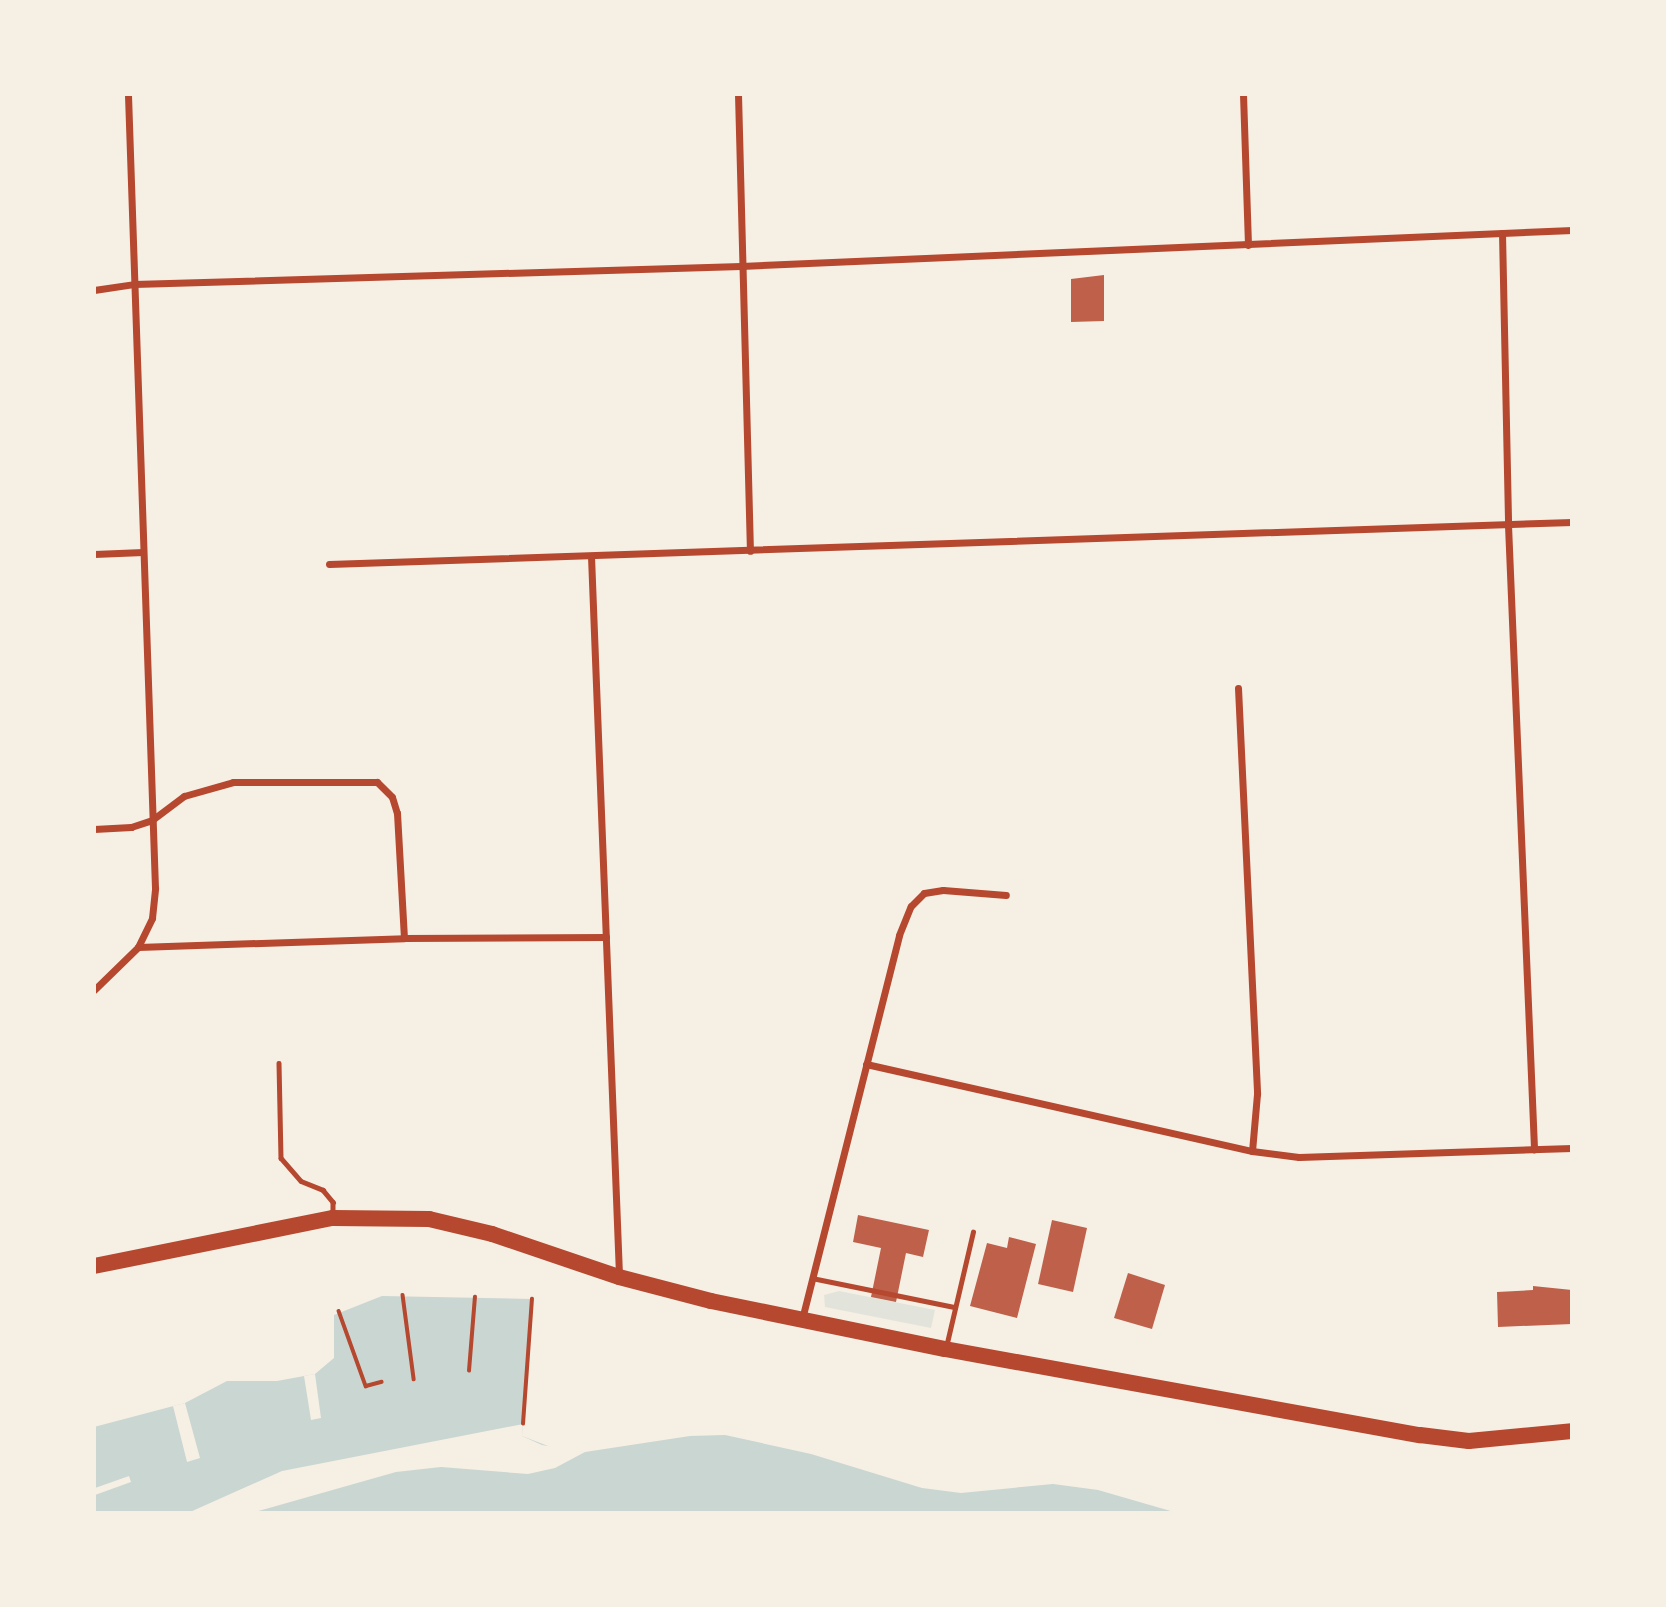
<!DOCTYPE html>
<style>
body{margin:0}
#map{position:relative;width:1666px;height:1607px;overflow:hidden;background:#f6efe4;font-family:Poppins,sans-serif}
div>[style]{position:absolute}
.green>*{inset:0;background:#e2e4dc}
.water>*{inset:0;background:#c9d6d2}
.pier>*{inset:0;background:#f6efe4}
.building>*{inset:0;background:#bf614a}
.path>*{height:3.5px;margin:-1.75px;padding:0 1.75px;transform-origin:1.75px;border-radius:1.75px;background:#b5482f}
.service>*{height:4.5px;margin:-2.25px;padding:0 2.25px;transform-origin:2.25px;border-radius:2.25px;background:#b5482f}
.minor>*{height:7px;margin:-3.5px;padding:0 3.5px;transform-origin:3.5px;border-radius:3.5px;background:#b5482f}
.primary>*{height:16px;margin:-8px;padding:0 8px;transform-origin:8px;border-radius:8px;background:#b5482f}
span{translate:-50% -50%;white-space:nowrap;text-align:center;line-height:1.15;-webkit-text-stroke:6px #f6efe4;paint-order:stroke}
.frame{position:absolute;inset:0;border:96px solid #f6efe4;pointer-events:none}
</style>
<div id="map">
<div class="green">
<div style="clip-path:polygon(839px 1291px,935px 1310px,931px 1328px,825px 1307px,824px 1295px)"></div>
</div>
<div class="water">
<div style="clip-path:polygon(382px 1296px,532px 1299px,522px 1436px,561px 1451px,585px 1452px,690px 1436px,725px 1435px,811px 1454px,922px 1488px,961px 1493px,1053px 1484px,1098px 1490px,1174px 1512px,95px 1512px,94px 1427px,185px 1403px,227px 1381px,277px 1381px,315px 1374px,334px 1358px,334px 1315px)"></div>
</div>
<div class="pier">
<div style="clip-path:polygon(315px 1374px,321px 1418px,311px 1420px,304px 1376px)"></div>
<div style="clip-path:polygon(185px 1403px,200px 1458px,187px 1462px,173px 1406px)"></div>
<div style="clip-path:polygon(523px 1424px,522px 1436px,542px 1445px,585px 1452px,555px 1468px,528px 1474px,441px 1467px,396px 1472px,255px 1512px,190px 1512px,282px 1471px)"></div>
<div style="clip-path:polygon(129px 1476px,131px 1482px,95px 1495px,95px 1488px)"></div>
</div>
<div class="building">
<div style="clip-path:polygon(1104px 275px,1104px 321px,1071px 322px,1071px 279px)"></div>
<div style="clip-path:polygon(858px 1215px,929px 1230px,923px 1257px,906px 1253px,896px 1302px,871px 1297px,881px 1248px,853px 1242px)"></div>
<div style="clip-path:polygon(1052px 1220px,1087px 1228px,1073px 1292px,1038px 1284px)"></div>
<div style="clip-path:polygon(1009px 1237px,1036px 1244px,1017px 1318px,970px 1306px,987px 1243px,1007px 1248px)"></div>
<div style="clip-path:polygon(1128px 1273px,1165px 1285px,1152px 1329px,1114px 1318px)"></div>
<div style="clip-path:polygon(1533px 1286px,1572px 1290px,1572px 1324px,1498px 1327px,1497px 1292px,1533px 1290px)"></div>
</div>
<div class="path">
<div style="left:403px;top:1295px;width:85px;rotate:82.5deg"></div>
<div style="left:339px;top:1311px;width:80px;rotate:70.2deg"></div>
<div style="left:366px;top:1386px;width:16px;rotate:-15deg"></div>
<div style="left:469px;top:1371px;width:74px;rotate:-85.4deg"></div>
<div style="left:523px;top:1424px;width:125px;rotate:-85.9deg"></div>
</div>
<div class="service">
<div style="left:279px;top:1063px;width:95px;rotate:88.8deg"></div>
<div style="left:281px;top:1158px;width:30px;rotate:49deg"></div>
<div style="left:301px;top:1181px;width:24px;rotate:22deg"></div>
<div style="left:323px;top:1190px;width:16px;rotate:50deg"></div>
<div style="left:333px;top:1202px;width:12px;rotate:90deg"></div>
<div style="left:812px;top:1278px;width:146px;rotate:11.5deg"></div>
<div style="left:946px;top:1347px;width:118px;rotate:-76.8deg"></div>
</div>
<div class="minor">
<div style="left:738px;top:94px;width:457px;rotate:88.5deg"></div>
<div style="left:1243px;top:94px;width:151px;rotate:88.1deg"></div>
<div style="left:1502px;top:233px;width:292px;rotate:88.8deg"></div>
<div style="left:1508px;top:525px;width:625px;rotate:87.61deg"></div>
<div style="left:94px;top:290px;width:40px;rotate:-8.5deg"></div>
<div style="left:134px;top:284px;width:607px;rotate:-1.7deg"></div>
<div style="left:741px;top:266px;width:832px;rotate:-2.48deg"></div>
<div style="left:94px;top:554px;width:49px;rotate:-2.3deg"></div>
<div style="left:591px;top:556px;width:721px;rotate:87.77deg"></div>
<div style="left:329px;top:564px;width:1244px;rotate:-1.94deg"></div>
<div style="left:1238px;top:688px;width:406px;rotate:87.3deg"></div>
<div style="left:1257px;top:1094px;width:57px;rotate:95deg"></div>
<div style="left:94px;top:829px;width:37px;rotate:-3deg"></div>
<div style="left:131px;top:827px;width:22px;rotate:-18deg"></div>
<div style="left:152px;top:820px;width:40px;rotate:-37deg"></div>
<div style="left:184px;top:796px;width:51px;rotate:-15.9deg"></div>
<div style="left:233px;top:782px;width:144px"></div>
<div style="left:377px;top:782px;width:21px;rotate:45deg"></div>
<div style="left:392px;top:797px;width:17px;rotate:73deg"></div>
<div style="left:397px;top:813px;width:125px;rotate:86.8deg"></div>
<div style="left:138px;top:947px;width:266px;rotate:-1.9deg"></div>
<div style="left:404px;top:938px;width:202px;rotate:-0.3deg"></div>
<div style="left:94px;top:990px;width:62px;rotate:-44.3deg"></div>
<div style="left:138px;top:947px;width:32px;rotate:-64deg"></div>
<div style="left:152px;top:918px;width:30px;rotate:-84deg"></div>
<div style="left:155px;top:888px;width:794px;rotate:-91.95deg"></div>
<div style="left:866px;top:1064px;width:396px;rotate:12.7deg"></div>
<div style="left:1252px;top:1151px;width:47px;rotate:7.3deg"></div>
<div style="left:1299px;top:1157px;width:273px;rotate:-1.9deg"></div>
<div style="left:802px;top:1319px;width:396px;rotate:-75.8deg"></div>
<div style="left:899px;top:935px;width:31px;rotate:-68deg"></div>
<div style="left:911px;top:906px;width:18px;rotate:-45deg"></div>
<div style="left:924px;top:893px;width:19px;rotate:-9deg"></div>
<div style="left:943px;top:890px;width:63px;rotate:4.5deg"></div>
</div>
<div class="primary">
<div style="left:94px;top:1266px;width:244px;rotate:-11.4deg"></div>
<div style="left:333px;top:1218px;width:96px;rotate:0.6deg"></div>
<div style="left:429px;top:1219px;width:65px;rotate:13.4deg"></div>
<div style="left:492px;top:1234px;width:134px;rotate:18.7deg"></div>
<div style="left:619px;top:1277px;width:95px;rotate:14.6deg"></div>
<div style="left:711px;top:1301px;width:239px;rotate:11.6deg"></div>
<div style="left:945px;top:1349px;width:483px;rotate:10.3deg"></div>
<div style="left:1420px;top:1435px;width:49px;rotate:7deg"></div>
<div style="left:1469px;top:1441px;width:103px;rotate:-5.5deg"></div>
</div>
<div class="frame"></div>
</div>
